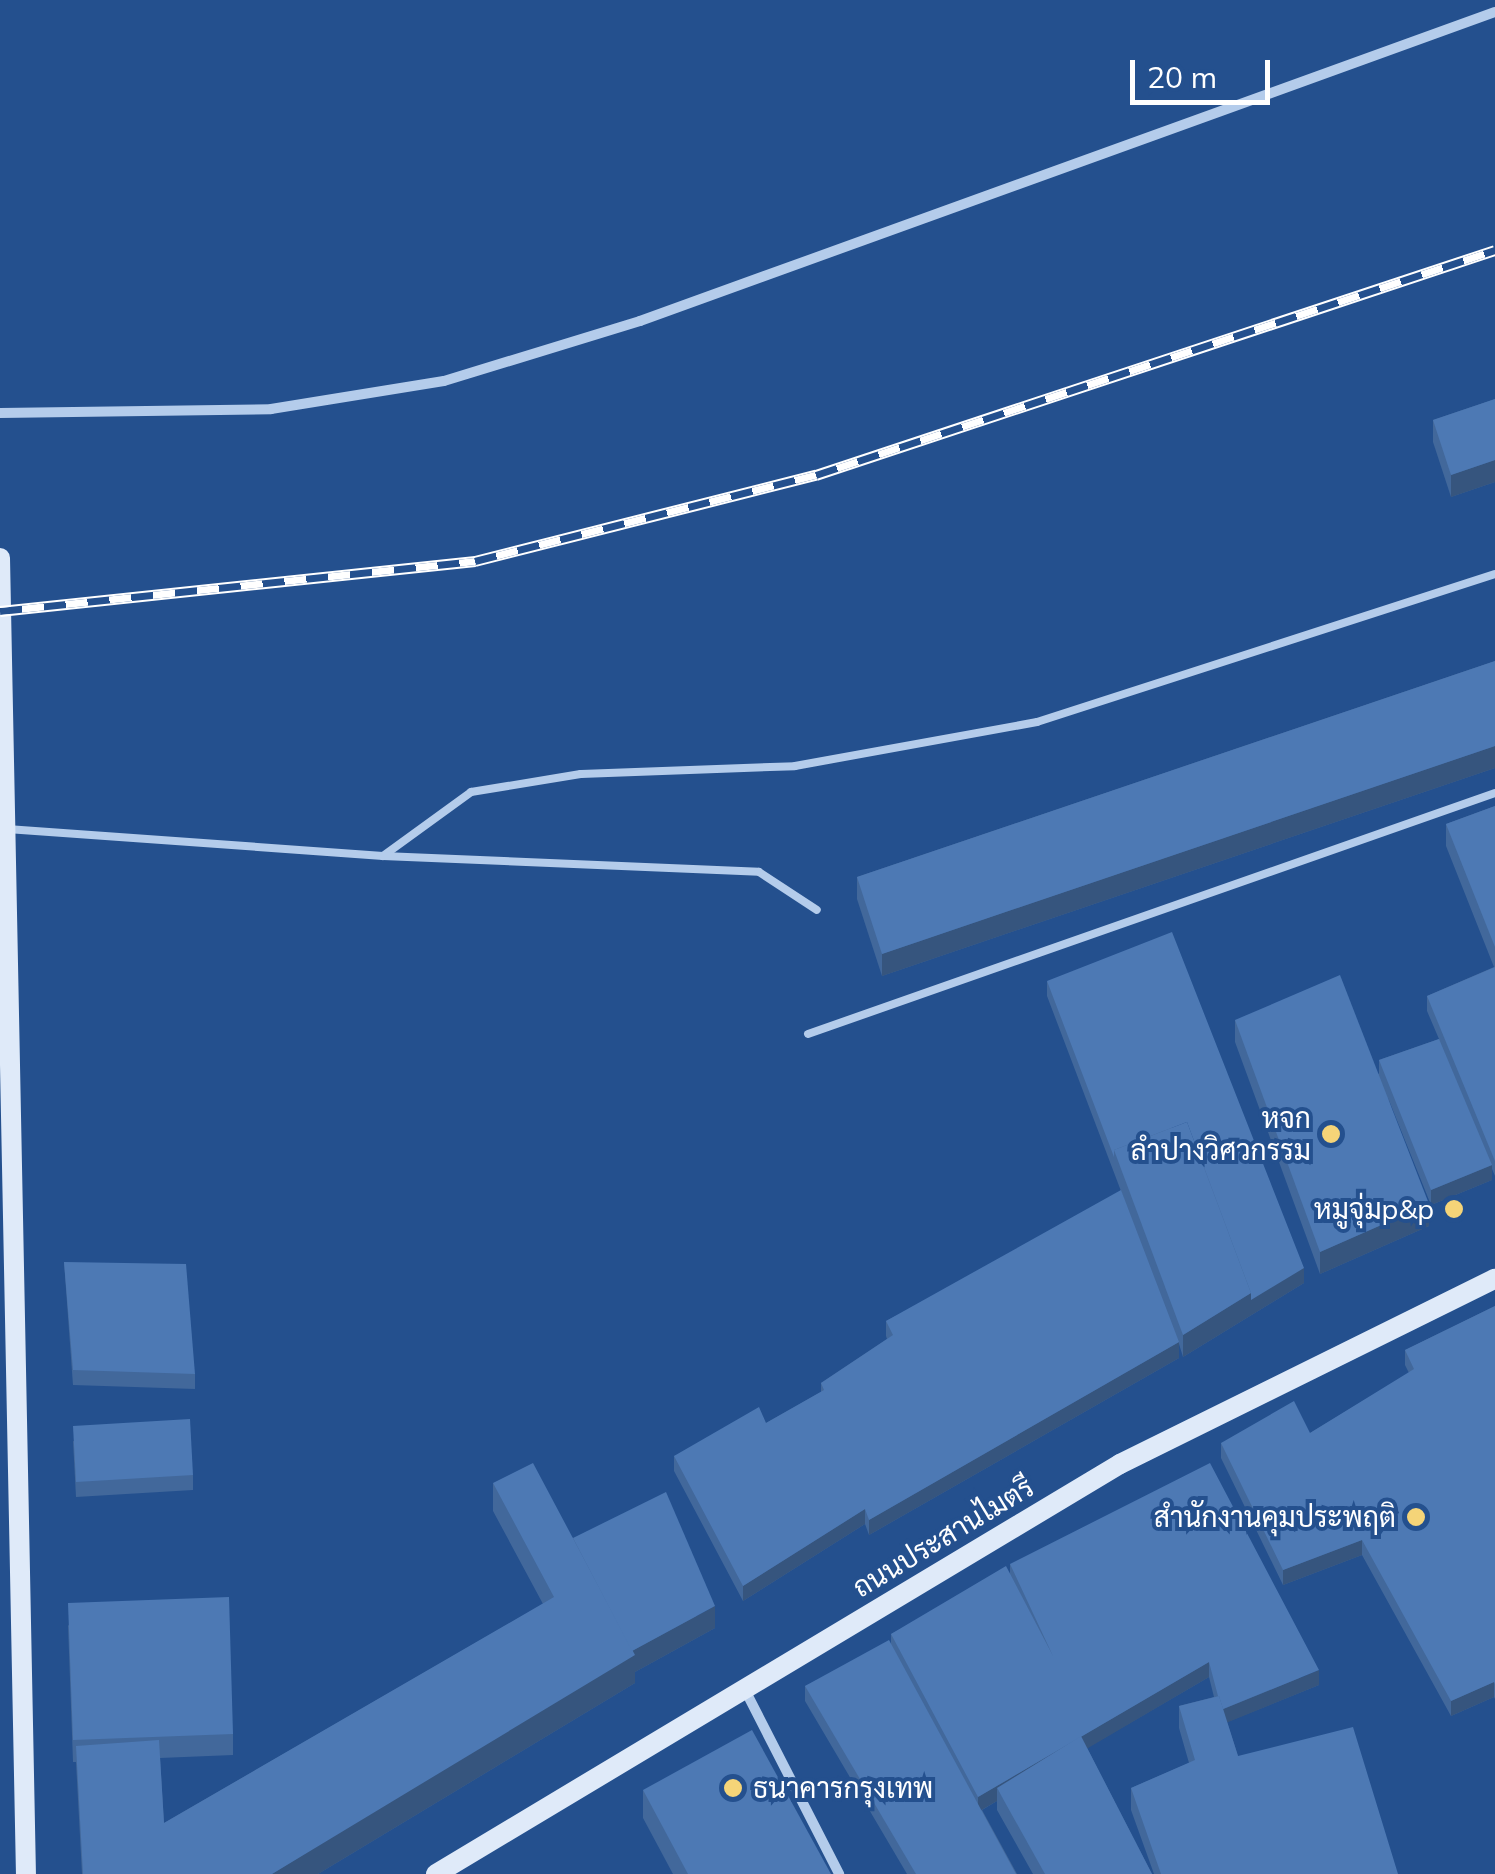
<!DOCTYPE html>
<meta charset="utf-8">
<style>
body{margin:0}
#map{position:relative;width:1495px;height:1874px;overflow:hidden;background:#24508e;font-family:Mulish,Sarabun,sans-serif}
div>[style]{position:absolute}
.lane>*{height:8px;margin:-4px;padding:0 4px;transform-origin:4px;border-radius:4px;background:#b4cceb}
.street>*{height:10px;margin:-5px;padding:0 5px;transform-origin:5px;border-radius:5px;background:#b4cceb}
.secondary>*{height:20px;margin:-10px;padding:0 10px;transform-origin:10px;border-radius:10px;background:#dfeaf9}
.rail>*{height:11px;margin-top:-5.5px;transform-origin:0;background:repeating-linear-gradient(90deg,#24508e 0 22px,#fff 0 44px);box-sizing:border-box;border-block:2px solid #fff}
.wall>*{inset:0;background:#42689b}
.shaded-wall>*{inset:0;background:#36557e}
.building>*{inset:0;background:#4d79b4}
.dots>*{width:28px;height:28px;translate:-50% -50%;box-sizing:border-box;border:5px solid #24508e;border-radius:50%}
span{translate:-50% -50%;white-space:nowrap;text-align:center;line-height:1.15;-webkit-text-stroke:8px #24508e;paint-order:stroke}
.poi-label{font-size:28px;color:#fff}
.right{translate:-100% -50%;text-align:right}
.left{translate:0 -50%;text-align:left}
.street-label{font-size:28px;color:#fff}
.scale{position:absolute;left:1130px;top:60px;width:140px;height:45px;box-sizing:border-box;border:5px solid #fff;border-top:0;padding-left:12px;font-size:30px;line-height:35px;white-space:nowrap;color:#fff;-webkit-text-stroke:8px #24508e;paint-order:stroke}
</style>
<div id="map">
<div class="lane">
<div style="left:7px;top:829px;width:377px;rotate:4.1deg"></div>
<div style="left:383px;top:856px;width:109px;rotate:-36deg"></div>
<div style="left:471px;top:792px;width:111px;rotate:-9.3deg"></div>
<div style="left:581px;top:774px;width:214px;rotate:-2.1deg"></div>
<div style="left:795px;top:766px;width:246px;rotate:-10.3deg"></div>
<div style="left:1037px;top:722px;width:481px;rotate:-17.9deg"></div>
<div style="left:383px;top:856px;width:376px;rotate:2.4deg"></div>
<div style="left:759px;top:872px;width:69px;rotate:33.2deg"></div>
<div style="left:808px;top:1034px;width:728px;rotate:-19.33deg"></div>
</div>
<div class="street">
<div style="left:0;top:413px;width:271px;rotate:-0.8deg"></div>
<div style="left:271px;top:409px;width:175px;rotate:-9.2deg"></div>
<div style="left:444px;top:381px;width:205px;rotate:-17deg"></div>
<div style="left:640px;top:321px;width:909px;rotate:-19.87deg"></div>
<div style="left:744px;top:1688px;width:209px;rotate:62.9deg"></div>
</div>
<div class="secondary">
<div style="left:0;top:558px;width:1316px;rotate:88.87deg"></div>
<div style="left:436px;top:1874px;width:797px;rotate:-30.94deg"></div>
<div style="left:1120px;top:1464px;width:418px;rotate:-26.3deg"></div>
</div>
<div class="rail">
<div style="left:0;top:611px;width:478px;rotate:-6deg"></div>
<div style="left:475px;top:561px;width:352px;rotate:-14.2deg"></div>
<div style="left:816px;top:475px;width:715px;rotate:-18.33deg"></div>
</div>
<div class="wall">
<div style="clip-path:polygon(1495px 399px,1495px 482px,1451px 497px,1433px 442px,1433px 420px)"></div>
<div style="clip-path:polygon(1495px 661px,1495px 768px,882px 976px,857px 899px,857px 877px)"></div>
<div style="clip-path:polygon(1495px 806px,1495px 1176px,1492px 1169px,1492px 1180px,1431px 1205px,1388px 1098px,1429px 1226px,1320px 1274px,1235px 1042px,1235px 1020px,1379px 1074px,1379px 1060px,1439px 1039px,1427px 1011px,1427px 996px,1494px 967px,1446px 846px,1446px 824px)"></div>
<div style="clip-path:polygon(1047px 981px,1304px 1283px,1183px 1357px,1179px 1344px,1179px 1358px,869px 1535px,865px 1524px,743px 1601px,674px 1471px,674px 1456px,766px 1423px,821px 1392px,821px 1383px,887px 1339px,886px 1336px,886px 1321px,1124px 1199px,1047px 996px)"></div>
<div style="clip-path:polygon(64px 1262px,195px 1374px,195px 1389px,73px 1385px)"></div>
<div style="clip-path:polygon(1495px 1306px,1495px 1699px,1494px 1697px,1451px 1716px,1362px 1555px,1283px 1585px,1221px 1458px,1221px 1443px,1310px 1433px,1409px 1373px,1405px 1365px,1405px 1350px)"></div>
<div style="clip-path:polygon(73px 1441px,193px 1475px,193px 1490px,76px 1497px)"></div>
<div style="clip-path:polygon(493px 1483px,573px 1538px,715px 1628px,635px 1672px,635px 1683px,318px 1874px,82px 1874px,76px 1762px,73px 1762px,68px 1625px,233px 1734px,233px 1755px,160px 1758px,164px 1823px,543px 1604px,493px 1511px)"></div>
<div style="clip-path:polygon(1010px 1564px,1319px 1685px,1227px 1722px,1238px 1756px,1398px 1874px,1154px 1874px,1131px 1810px,1131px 1788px,1189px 1763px,1179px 1728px,1179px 1706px,1214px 1697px,1209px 1677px,1087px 1748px,1152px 1874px,1033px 1874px,997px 1810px,997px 1801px,982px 1810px,1017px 1874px,907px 1874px,805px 1701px,805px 1686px,891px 1644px,891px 1634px,1010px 1574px)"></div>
<div style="clip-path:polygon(643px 1790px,831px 1874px,673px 1874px,643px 1818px)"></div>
</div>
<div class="shaded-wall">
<div style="clip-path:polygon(1495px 460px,1495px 482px,1451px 497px,1451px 475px)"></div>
<div style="clip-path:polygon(1495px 746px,1495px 768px,882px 976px,882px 954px)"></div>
<div style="clip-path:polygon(1492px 1165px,1492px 1180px,1431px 1205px,1431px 1190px)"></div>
<div style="clip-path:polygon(1429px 1204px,1429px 1226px,1320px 1274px,1320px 1252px)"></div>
<div style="clip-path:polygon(1304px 1268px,1304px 1283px,1183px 1357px,1183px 1335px,1251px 1293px)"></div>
<div style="clip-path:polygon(1179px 1342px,1179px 1358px,869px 1535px,869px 1520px)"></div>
<div style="clip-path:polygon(865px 1509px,865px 1524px,743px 1601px,743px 1586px)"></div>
<div style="clip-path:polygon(1362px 1540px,1362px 1555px,1283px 1585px,1283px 1570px)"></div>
<div style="clip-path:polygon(715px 1606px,715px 1628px,635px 1672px,635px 1683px,318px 1874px,272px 1874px,630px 1652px)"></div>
<div style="clip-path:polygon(1209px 1662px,1209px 1677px,1003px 1798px,997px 1788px,997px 1801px,978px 1812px,978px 1797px)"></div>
<div style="clip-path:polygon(1319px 1670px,1319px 1685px,1221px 1725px,1221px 1710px)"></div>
<div style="clip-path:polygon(1494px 1682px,1494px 1697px,1451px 1716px,1451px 1701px)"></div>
</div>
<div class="building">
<div style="clip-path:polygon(1495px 399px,1495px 460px,1451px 475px,1433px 420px)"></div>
<div style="clip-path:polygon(1495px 661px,1495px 746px,882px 954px,857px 877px)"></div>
<div style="clip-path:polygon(1495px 806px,1495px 947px,1446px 824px)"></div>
<div style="clip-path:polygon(1172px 932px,1304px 1268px,1251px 1300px,1251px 1293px,1187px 1122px,1114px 1150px,1114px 1157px,1047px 981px)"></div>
<div style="clip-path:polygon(1495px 967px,1495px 1161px,1427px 996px)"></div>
<div style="clip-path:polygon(1340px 975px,1429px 1204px,1320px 1252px,1235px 1020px)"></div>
<div style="clip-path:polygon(1439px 1039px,1492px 1165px,1431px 1190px,1379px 1060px)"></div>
<div style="clip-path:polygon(1187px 1122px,1251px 1293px,1183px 1335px,1114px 1150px)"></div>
<div style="clip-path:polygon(1121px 1190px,1179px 1342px,869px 1520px,865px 1509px,743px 1586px,674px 1456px,759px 1407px,766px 1423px,824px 1390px,821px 1383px,893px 1335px,886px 1321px)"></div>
<div style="clip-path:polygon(64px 1262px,186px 1264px,195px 1374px,73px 1370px)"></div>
<div style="clip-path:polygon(1495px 1306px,1495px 1684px,1494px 1682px,1451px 1701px,1362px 1540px,1283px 1570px,1221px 1443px,1294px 1401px,1310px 1433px,1414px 1369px,1405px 1350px)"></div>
<div style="clip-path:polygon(190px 1419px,193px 1475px,76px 1482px,73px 1426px)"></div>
<div style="clip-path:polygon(533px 1463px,635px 1655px,272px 1874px,83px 1874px,76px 1746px,159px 1740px,164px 1823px,554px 1597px,493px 1483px)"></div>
<div style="clip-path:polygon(1210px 1463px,1319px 1670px,1223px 1709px,1219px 1696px,1218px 1696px,1209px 1662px,978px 1797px,891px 1634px,1006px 1566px,1053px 1656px,1010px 1564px)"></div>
<div style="clip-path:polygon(666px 1492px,715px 1606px,632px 1651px,573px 1538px)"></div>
<div style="clip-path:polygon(229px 1597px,233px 1734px,73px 1740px,68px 1603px)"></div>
<div style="clip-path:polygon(889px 1640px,1016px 1874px,916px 1874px,805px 1686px)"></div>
<div style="clip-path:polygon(1219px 1696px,1238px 1756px,1353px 1727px,1398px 1874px,1161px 1874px,1131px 1788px,1195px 1760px,1179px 1706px)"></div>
<div style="clip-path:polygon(752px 1730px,831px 1874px,688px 1874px,643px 1790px)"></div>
<div style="clip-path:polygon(1081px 1736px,1152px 1874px,1045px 1874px,997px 1788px)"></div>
</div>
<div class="dots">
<div style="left:1331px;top:1134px;background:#f5d478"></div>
<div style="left:1454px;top:1209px;background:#f5d478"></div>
<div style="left:1416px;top:1517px;background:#f5d478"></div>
<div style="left:733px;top:1788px;background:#f5d478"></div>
</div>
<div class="poi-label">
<span class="right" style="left:1311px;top:1134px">หจก<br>ลำปางวิศวกรรม</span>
<span class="right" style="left:1434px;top:1209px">หมูจุ่มp&amp;p</span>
<span class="right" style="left:1396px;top:1517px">สำนักงานคุมประพฤติ</span>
<span class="left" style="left:753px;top:1788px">ธนาคารกรุงเทพ</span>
</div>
<div class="street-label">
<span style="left:943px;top:1537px;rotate:-31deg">ถนนประสานไมตรี</span>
</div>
<div class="scale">20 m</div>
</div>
